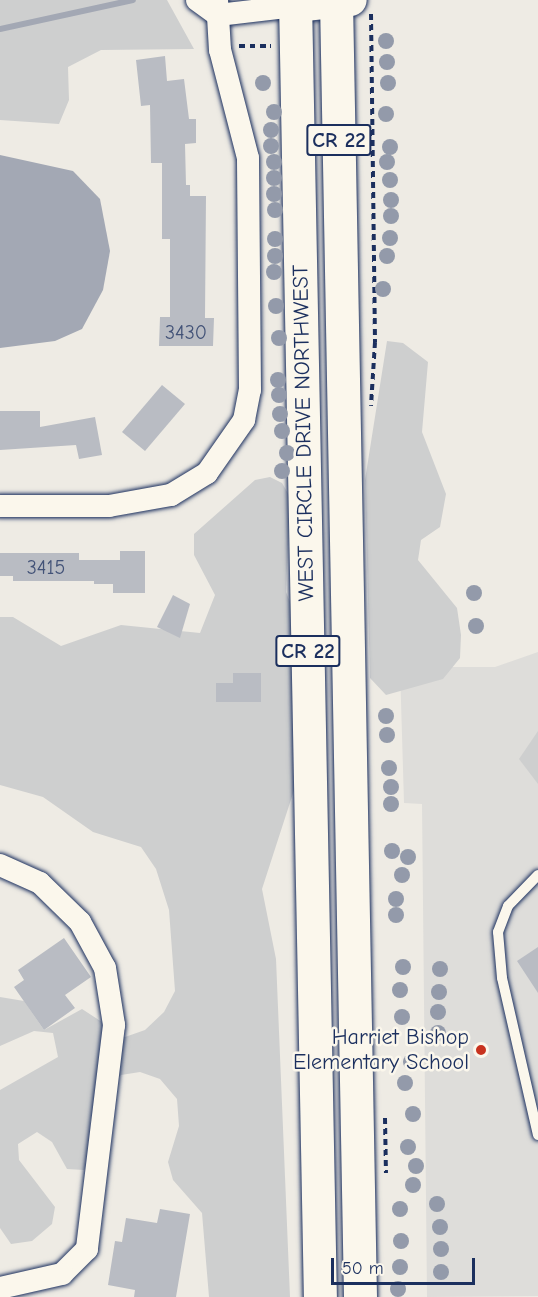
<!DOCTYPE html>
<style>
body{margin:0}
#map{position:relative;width:538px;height:1297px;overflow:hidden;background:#eeebe4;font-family:"Comic Neue",sans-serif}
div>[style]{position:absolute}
.built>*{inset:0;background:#deddda}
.green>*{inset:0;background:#cecfcf}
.water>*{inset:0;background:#a3a8b4}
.stream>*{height:6px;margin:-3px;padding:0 3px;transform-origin:3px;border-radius:3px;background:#a3a8b4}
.building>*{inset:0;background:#b9bcc3}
.path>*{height:4px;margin-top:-2px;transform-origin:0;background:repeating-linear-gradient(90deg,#1b2f5e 0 6px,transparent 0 10.5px)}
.roads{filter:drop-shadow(0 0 2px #1b2f5e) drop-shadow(0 0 2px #1b2f5e)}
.lane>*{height:10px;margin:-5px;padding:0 5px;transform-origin:5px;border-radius:5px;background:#fbf7ec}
.street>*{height:22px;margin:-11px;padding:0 11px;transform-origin:11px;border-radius:11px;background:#fbf7ec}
.secondary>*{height:32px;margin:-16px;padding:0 16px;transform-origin:16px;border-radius:16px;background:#fbf7ec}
.primary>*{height:33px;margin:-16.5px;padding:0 16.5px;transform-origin:16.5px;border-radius:16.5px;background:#fbf7ec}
.trees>*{width:16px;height:16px;margin:-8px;border-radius:50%;background:#939aaa}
.dots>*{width:16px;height:16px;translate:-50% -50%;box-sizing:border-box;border:3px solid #fbf7ec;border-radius:50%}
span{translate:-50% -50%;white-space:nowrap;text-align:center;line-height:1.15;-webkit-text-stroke:5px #fbf7ec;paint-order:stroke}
.number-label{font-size:20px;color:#425277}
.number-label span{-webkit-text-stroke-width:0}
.shield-label span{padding:2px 4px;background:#fbf7ec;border:2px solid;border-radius:4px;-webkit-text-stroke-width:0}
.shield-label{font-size:21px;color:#1b2f5e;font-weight:700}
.street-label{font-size:22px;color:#1b2f5e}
.poi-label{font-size:22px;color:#1b2f5e}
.right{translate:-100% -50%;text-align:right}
.scale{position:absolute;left:331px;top:1258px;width:144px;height:27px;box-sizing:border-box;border:3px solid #1b2f5e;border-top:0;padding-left:8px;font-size:18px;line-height:21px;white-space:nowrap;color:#1b2f5e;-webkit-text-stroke:4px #fbf7ec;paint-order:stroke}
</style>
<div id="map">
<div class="built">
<div style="clip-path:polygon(538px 652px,538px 1296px,427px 1297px,422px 804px,404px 803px,400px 667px,495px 667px)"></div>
</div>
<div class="green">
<div style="clip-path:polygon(0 0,167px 0,194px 49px,101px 50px,68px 67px,69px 100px,59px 124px,0 120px)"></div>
<div style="clip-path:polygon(387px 341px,403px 343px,428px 362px,422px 432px,446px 494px,440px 527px,421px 540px,418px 560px,457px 608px,461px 635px,460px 658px,443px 679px,386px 695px,370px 678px,365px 480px)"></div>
<div style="clip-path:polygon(270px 477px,282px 483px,290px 497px,286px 592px,296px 617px,297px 781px,262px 889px,276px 959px,290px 1297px,209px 1297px,202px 1213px,173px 1180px,168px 1162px,179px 1126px,177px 1099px,160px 1079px,140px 1072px,121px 1075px,96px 1101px,90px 1121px,90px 1159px,84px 1170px,67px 1169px,52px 1142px,37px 1132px,18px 1144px,19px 1160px,55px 1207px,52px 1224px,32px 1241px,11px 1244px,0 1228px,0 1090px,58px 1057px,53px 1033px,34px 1031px,0 1046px,0 997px,24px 1001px,44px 1030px,82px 1009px,125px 1037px,145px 1030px,164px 1012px,175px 991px,169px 910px,156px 869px,141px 847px,93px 832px,43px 797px,0 785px,0 617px,13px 617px,61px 646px,121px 625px,200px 633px,215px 595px,194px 555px,194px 534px,255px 480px)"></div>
<div style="clip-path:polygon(538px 731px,538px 784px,519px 759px)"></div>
</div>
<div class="water">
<div style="clip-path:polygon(0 155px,73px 171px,100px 199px,110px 251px,103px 290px,82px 329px,55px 341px,0 348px)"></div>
</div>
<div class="stream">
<div style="left:0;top:29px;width:136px;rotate:-12.3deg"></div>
</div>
<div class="building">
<div style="clip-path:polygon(165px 56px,167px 81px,184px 79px,189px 119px,196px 119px,196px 143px,185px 144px,186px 185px,190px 185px,190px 196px,206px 196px,205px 318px,214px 318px,213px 346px,159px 346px,160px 317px,170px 317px,170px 239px,162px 239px,162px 163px,151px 163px,150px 105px,141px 106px,136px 60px)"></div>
<div style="clip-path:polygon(162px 385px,185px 404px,145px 451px,122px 432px)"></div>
<div style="clip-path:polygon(0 411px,40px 411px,40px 427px,95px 417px,102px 455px,79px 459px,76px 445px,0 450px)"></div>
<div style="clip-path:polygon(120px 551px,145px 551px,145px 593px,113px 593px,113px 584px,94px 584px,94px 581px,13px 581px,13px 576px,0 576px,0 553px,79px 553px,79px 560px,120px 560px)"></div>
<div style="clip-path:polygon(173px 595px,190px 604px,180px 638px,157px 627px)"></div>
<div style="clip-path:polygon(233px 673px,261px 673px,261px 702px,216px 702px,216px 683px,233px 683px)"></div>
<div style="clip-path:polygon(64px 938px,91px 977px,65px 995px,75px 1008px,44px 1030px,14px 987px,24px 980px,18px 970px)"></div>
<div style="clip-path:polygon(538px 947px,538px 993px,517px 961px)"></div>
<div style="clip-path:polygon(160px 1209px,190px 1214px,176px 1297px,134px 1297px,135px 1290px,108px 1285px,115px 1241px,122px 1242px,126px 1218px,157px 1223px)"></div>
</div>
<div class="path">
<div style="left:371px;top:14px;width:328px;rotate:89.3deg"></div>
<div style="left:375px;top:342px;width:64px;rotate:93.6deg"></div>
<div style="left:239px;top:46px;width:32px"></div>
<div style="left:385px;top:1118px;width:55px;rotate:89deg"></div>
</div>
<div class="roads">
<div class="lane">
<div style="left:538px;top:875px;width:43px;rotate:134.1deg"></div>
<div style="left:508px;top:906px;width:28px;rotate:111deg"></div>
<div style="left:498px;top:932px;width:46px;rotate:85deg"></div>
<div style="left:502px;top:978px;width:161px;rotate:77.1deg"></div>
</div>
<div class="street">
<div style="left:197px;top:0;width:26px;rotate:36deg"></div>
<div style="left:218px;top:15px;width:79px;rotate:-6.6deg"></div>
<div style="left:0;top:506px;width:109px"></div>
<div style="left:109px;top:506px;width:63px;rotate:-10.1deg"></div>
<div style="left:171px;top:495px;width:42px;rotate:-31.4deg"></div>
<div style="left:207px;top:473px;width:65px;rotate:-55.1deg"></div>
<div style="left:244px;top:420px;width:31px;rotate:-79deg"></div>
<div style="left:250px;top:390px;width:232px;rotate:-90.5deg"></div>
<div style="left:248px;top:158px;width:112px;rotate:-104.5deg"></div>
<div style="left:220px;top:50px;width:50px;rotate:-93.4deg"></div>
<div style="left:0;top:865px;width:44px;rotate:24.2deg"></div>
<div style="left:40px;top:883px;width:56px;rotate:44.3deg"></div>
<div style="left:80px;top:922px;width:52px;rotate:61.5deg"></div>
<div style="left:105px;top:968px;width:58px;rotate:81deg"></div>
<div style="left:114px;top:1025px;width:226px;rotate:96.9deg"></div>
<div style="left:87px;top:1249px;width:35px;rotate:135deg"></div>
<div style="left:62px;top:1274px;width:64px;rotate:167.3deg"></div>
</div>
<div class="secondary">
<div style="left:296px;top:6px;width:55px;rotate:-6.2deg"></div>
</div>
<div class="primary">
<div style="left:295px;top:0;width:1297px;rotate:88.9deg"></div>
<div style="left:336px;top:0;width:1297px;rotate:88.94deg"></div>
</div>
</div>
<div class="trees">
<div style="left:386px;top:41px"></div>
<div style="left:387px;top:62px"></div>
<div style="left:263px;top:83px"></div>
<div style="left:388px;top:83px"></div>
<div style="left:274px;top:112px"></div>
<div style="left:386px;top:114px"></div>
<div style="left:271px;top:130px"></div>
<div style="left:271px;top:146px"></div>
<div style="left:390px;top:147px"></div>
<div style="left:274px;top:162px"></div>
<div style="left:387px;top:162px"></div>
<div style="left:274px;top:178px"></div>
<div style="left:390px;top:180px"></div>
<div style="left:274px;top:194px"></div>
<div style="left:391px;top:200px"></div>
<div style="left:275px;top:210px"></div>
<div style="left:391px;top:216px"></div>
<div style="left:390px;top:238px"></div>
<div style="left:275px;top:239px"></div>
<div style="left:275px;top:256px"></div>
<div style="left:387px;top:256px"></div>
<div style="left:274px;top:272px"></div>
<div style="left:383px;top:289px"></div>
<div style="left:276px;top:306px"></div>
<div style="left:279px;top:338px"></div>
<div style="left:278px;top:380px"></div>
<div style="left:279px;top:395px"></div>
<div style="left:280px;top:414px"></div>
<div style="left:282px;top:431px"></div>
<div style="left:287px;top:453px"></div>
<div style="left:282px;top:471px"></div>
<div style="left:474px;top:593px"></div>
<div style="left:476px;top:626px"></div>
<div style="left:386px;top:716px"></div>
<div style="left:387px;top:735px"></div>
<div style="left:389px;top:768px"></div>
<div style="left:391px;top:787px"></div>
<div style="left:391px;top:804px"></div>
<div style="left:392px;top:851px"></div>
<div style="left:408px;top:857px"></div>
<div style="left:402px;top:875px"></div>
<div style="left:396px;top:899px"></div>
<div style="left:396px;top:915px"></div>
<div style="left:403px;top:967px"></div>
<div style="left:440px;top:969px"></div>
<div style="left:400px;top:990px"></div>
<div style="left:439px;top:992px"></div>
<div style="left:438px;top:1012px"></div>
<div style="left:402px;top:1017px"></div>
<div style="left:438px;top:1033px"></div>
<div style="left:411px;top:1062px"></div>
<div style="left:405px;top:1083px"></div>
<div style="left:413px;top:1114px"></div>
<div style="left:408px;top:1147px"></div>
<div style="left:416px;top:1166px"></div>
<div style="left:413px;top:1185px"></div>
<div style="left:437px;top:1204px"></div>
<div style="left:400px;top:1209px"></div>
<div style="left:440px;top:1227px"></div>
<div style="left:401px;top:1241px"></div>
<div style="left:441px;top:1249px"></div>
<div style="left:400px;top:1267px"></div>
<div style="left:441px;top:1272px"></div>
<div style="left:398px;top:1289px"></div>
</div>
<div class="dots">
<div style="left:481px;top:1050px;background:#c8321e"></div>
</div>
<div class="number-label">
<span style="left:186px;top:332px">3430</span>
<span style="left:46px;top:567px">3415</span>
</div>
<div class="shield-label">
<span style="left:339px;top:140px">CR 22</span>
<span style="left:308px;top:651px">CR 22</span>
</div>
<div class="street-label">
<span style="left:304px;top:433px;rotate:-91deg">WEST CIRCLE DRIVE NORTHWEST</span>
</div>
<div class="poi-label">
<span class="right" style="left:469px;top:1050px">Harriet Bishop<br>Elementary School</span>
</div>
<div class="scale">50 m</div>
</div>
